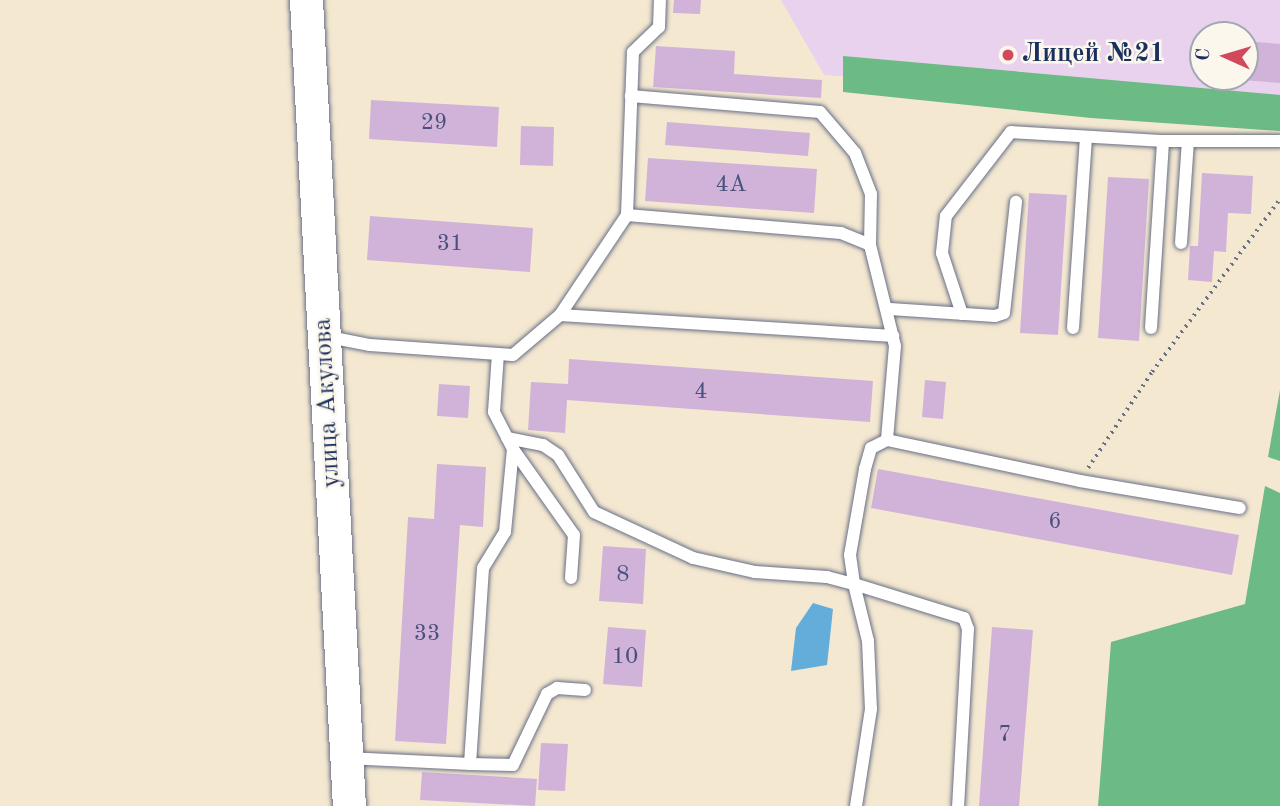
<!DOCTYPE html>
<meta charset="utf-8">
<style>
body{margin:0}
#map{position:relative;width:1280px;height:806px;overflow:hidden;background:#f5e8d1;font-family:"Old Standard TT",serif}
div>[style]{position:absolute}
.built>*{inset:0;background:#e9d2ee}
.forest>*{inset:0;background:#6cba84}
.water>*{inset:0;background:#63addb}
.building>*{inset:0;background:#d1b3d9}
.path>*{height:3.5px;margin-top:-1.75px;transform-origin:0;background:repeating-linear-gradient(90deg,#677086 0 2px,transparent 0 7px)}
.roads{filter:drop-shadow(0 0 2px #677086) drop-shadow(0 0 2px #677086)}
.service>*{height:12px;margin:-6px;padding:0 6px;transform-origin:6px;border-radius:6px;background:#fff}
.secondary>*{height:33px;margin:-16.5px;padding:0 16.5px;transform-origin:16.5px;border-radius:16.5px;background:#fff}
.dots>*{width:19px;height:19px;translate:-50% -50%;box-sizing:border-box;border:4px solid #fbf7ec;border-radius:50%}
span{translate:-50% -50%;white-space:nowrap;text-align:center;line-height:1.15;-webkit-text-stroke:5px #fbf7ec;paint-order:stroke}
.number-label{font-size:23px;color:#48507d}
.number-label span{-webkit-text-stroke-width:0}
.poi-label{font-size:26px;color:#1b2f5e;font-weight:700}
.left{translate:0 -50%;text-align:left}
.street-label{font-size:26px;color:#1b2f5e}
.north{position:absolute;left:1189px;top:21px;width:70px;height:70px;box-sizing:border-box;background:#fbf7ec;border:2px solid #a1a7b3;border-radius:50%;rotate:274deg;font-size:19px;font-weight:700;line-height:28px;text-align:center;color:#1b2f5e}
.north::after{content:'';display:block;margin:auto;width:24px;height:32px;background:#d1495b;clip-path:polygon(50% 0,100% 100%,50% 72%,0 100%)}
</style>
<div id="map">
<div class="built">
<div style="clip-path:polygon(evenodd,781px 0,1280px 0,1280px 109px,824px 75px,781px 0,1203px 35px,1245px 35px,1245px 77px,1203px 77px,1203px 35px)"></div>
</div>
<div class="forest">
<div style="clip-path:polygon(843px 56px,1280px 95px,1280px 131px,1091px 118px,843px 92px)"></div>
<div style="clip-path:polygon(1280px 390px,1280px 461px,1268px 457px)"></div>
<div style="clip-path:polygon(1265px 486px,1280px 493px,1280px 806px,1098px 806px,1111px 642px,1245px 604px)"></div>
</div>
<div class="water">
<div style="clip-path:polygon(813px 603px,833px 609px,827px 665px,791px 671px,796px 628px)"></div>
</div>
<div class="building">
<div style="clip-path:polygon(674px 0,701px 0,700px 14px,673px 13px)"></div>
<div style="clip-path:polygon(1245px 41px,1280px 44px,1280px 83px,1229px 79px,1245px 77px)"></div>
<div style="clip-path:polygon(656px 46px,735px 51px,734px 74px,822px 80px,821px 98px,653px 87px)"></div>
<div style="clip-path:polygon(371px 100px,499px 107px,497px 147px,369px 139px)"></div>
<div style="clip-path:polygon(667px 122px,810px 133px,808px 156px,665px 145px)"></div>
<div style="clip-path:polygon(521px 126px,554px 127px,553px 166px,520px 165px)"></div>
<div style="clip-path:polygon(648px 158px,817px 169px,814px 213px,645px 201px)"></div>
<div style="clip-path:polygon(1202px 173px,1253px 176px,1251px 214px,1228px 213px,1226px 252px,1214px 251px,1212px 282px,1188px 280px,1190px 246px,1198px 246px)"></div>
<div style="clip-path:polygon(1108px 177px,1149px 179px,1139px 341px,1098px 338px)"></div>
<div style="clip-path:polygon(1029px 193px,1067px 195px,1058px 335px,1020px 333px)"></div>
<div style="clip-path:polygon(370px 216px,533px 228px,530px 272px,367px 260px)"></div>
<div style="clip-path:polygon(569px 359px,873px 381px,870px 422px,567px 400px,565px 433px,528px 430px,531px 382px,568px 384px)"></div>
<div style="clip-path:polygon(925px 380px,946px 382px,943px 419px,922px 417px)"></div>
<div style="clip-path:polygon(439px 384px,470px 386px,468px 418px,437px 416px)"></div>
<div style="clip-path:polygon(437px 464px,486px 467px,483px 527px,460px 525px,446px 744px,395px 741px,408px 517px,434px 519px)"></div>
<div style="clip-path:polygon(878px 469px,1239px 535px,1232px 575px,871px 508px)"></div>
<div style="clip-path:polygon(603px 546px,646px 549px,643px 604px,599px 601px)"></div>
<div style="clip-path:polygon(608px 627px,646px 630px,642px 687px,603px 684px)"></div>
<div style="clip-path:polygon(992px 627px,1033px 630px,1019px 806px,979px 806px)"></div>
<div style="clip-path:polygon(541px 743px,568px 744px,565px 791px,538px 790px)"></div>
<div style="clip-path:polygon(422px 772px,537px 779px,535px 806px,420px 800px)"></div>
</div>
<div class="path">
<div style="left:1088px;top:468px;width:115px;rotate:-56.3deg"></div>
<div style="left:1152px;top:372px;width:215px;rotate:-53.5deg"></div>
</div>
<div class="roads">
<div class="service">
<div style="left:627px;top:215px;width:163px;rotate:-87.9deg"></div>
<div style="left:633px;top:52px;width:36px;rotate:-44deg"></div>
<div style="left:659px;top:27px;width:27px;rotate:-88deg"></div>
<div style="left:1181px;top:243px;width:102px;rotate:-86.1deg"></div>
<div style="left:870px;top:245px;width:104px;rotate:76.1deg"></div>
<div style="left:895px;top:346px;width:94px;rotate:94.9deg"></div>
<div style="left:887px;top:440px;width:18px;rotate:153deg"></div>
<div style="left:871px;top:448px;width:22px;rotate:106deg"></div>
<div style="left:865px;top:469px;width:87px;rotate:99.9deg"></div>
<div style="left:850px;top:555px;width:29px;rotate:82deg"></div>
<div style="left:854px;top:584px;width:115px;rotate:17.2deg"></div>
<div style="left:964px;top:618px;width:12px;rotate:70deg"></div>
<div style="left:968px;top:629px;width:177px;rotate:93.2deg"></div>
<div style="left:890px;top:309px;width:105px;rotate:3.8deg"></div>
<div style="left:995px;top:316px;width:9px;rotate:-18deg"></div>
<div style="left:1004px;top:313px;width:112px;rotate:-83.8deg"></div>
<div style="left:962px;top:314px;width:64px;rotate:-108.2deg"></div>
<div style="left:942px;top:253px;width:37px;rotate:-84deg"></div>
<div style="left:946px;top:216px;width:106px;rotate:-52.3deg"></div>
<div style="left:1011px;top:132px;width:152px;rotate:3.4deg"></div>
<div style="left:560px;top:315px;width:120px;rotate:-56.2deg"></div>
<div style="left:627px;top:215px;width:215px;rotate:4.8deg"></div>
<div style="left:841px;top:233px;width:31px;rotate:22deg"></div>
<div style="left:870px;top:245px;width:51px;rotate:-88.9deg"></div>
<div style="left:871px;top:194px;width:44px;rotate:-111.3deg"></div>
<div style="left:855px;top:153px;width:54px;rotate:-130.5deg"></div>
<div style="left:820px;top:112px;width:190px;rotate:-175.2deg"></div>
<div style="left:1073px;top:328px;width:191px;rotate:-86.1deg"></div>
<div style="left:1151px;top:328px;width:187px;rotate:-86.3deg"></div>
<div style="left:1163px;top:141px;width:117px"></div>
<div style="left:324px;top:336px;width:47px;rotate:11.1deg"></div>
<div style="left:370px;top:345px;width:143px;rotate:4deg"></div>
<div style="left:513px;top:355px;width:62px;rotate:-40.4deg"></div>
<div style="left:560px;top:315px;width:334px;rotate:3.6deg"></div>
<div style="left:507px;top:438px;width:37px;rotate:11deg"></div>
<div style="left:543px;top:445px;width:18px;rotate:34deg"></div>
<div style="left:558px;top:455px;width:67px;rotate:57.7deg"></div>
<div style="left:594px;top:512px;width:109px;rotate:24.9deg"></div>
<div style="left:693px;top:558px;width:64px;rotate:12.7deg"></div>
<div style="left:755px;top:572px;width:72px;rotate:4deg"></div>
<div style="left:827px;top:577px;width:28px;rotate:15deg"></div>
<div style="left:854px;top:584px;width:59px;rotate:76.2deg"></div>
<div style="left:868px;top:641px;width:68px;rotate:87.5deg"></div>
<div style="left:871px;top:709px;width:98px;rotate:98.8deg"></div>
<div style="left:887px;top:440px;width:197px;rotate:12deg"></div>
<div style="left:1080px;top:481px;width:162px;rotate:9.6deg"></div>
<div style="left:513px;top:449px;width:105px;rotate:54.7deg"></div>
<div style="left:574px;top:535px;width:43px;rotate:94deg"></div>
<div style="left:347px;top:758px;width:123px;rotate:2.8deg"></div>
<div style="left:470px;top:764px;width:196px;rotate:-86.2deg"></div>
<div style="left:483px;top:568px;width:42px;rotate:-58.6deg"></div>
<div style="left:505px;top:532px;width:83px;rotate:-84.5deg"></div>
<div style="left:513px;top:449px;width:42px;rotate:-117.2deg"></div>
<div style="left:494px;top:412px;width:58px;rotate:-86.1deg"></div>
<div style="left:470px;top:764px;width:43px;rotate:1.3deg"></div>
<div style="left:513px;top:765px;width:79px;rotate:-64.4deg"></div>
<div style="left:547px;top:694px;width:12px;rotate:-31deg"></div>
<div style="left:557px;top:688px;width:28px;rotate:4deg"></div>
</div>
<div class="secondary">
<div style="left:306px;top:0;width:807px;rotate:86.95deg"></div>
</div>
</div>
<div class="dots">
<div style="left:1008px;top:55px;background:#d1495b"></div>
</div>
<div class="number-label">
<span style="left:434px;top:123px">29</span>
<span style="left:731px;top:185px">4А</span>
<span style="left:450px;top:244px">31</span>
<span style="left:701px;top:392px">4</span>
<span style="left:1055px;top:522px">6</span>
<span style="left:623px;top:575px">8</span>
<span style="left:427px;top:634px">33</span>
<span style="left:625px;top:657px">10</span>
<span style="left:1005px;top:735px">7</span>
</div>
<div class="poi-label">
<span class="left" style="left:1022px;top:55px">Лицей №21</span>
</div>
<div class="street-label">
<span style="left:328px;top:403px;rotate:-93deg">улица Акулова</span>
</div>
<div class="north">С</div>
</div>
